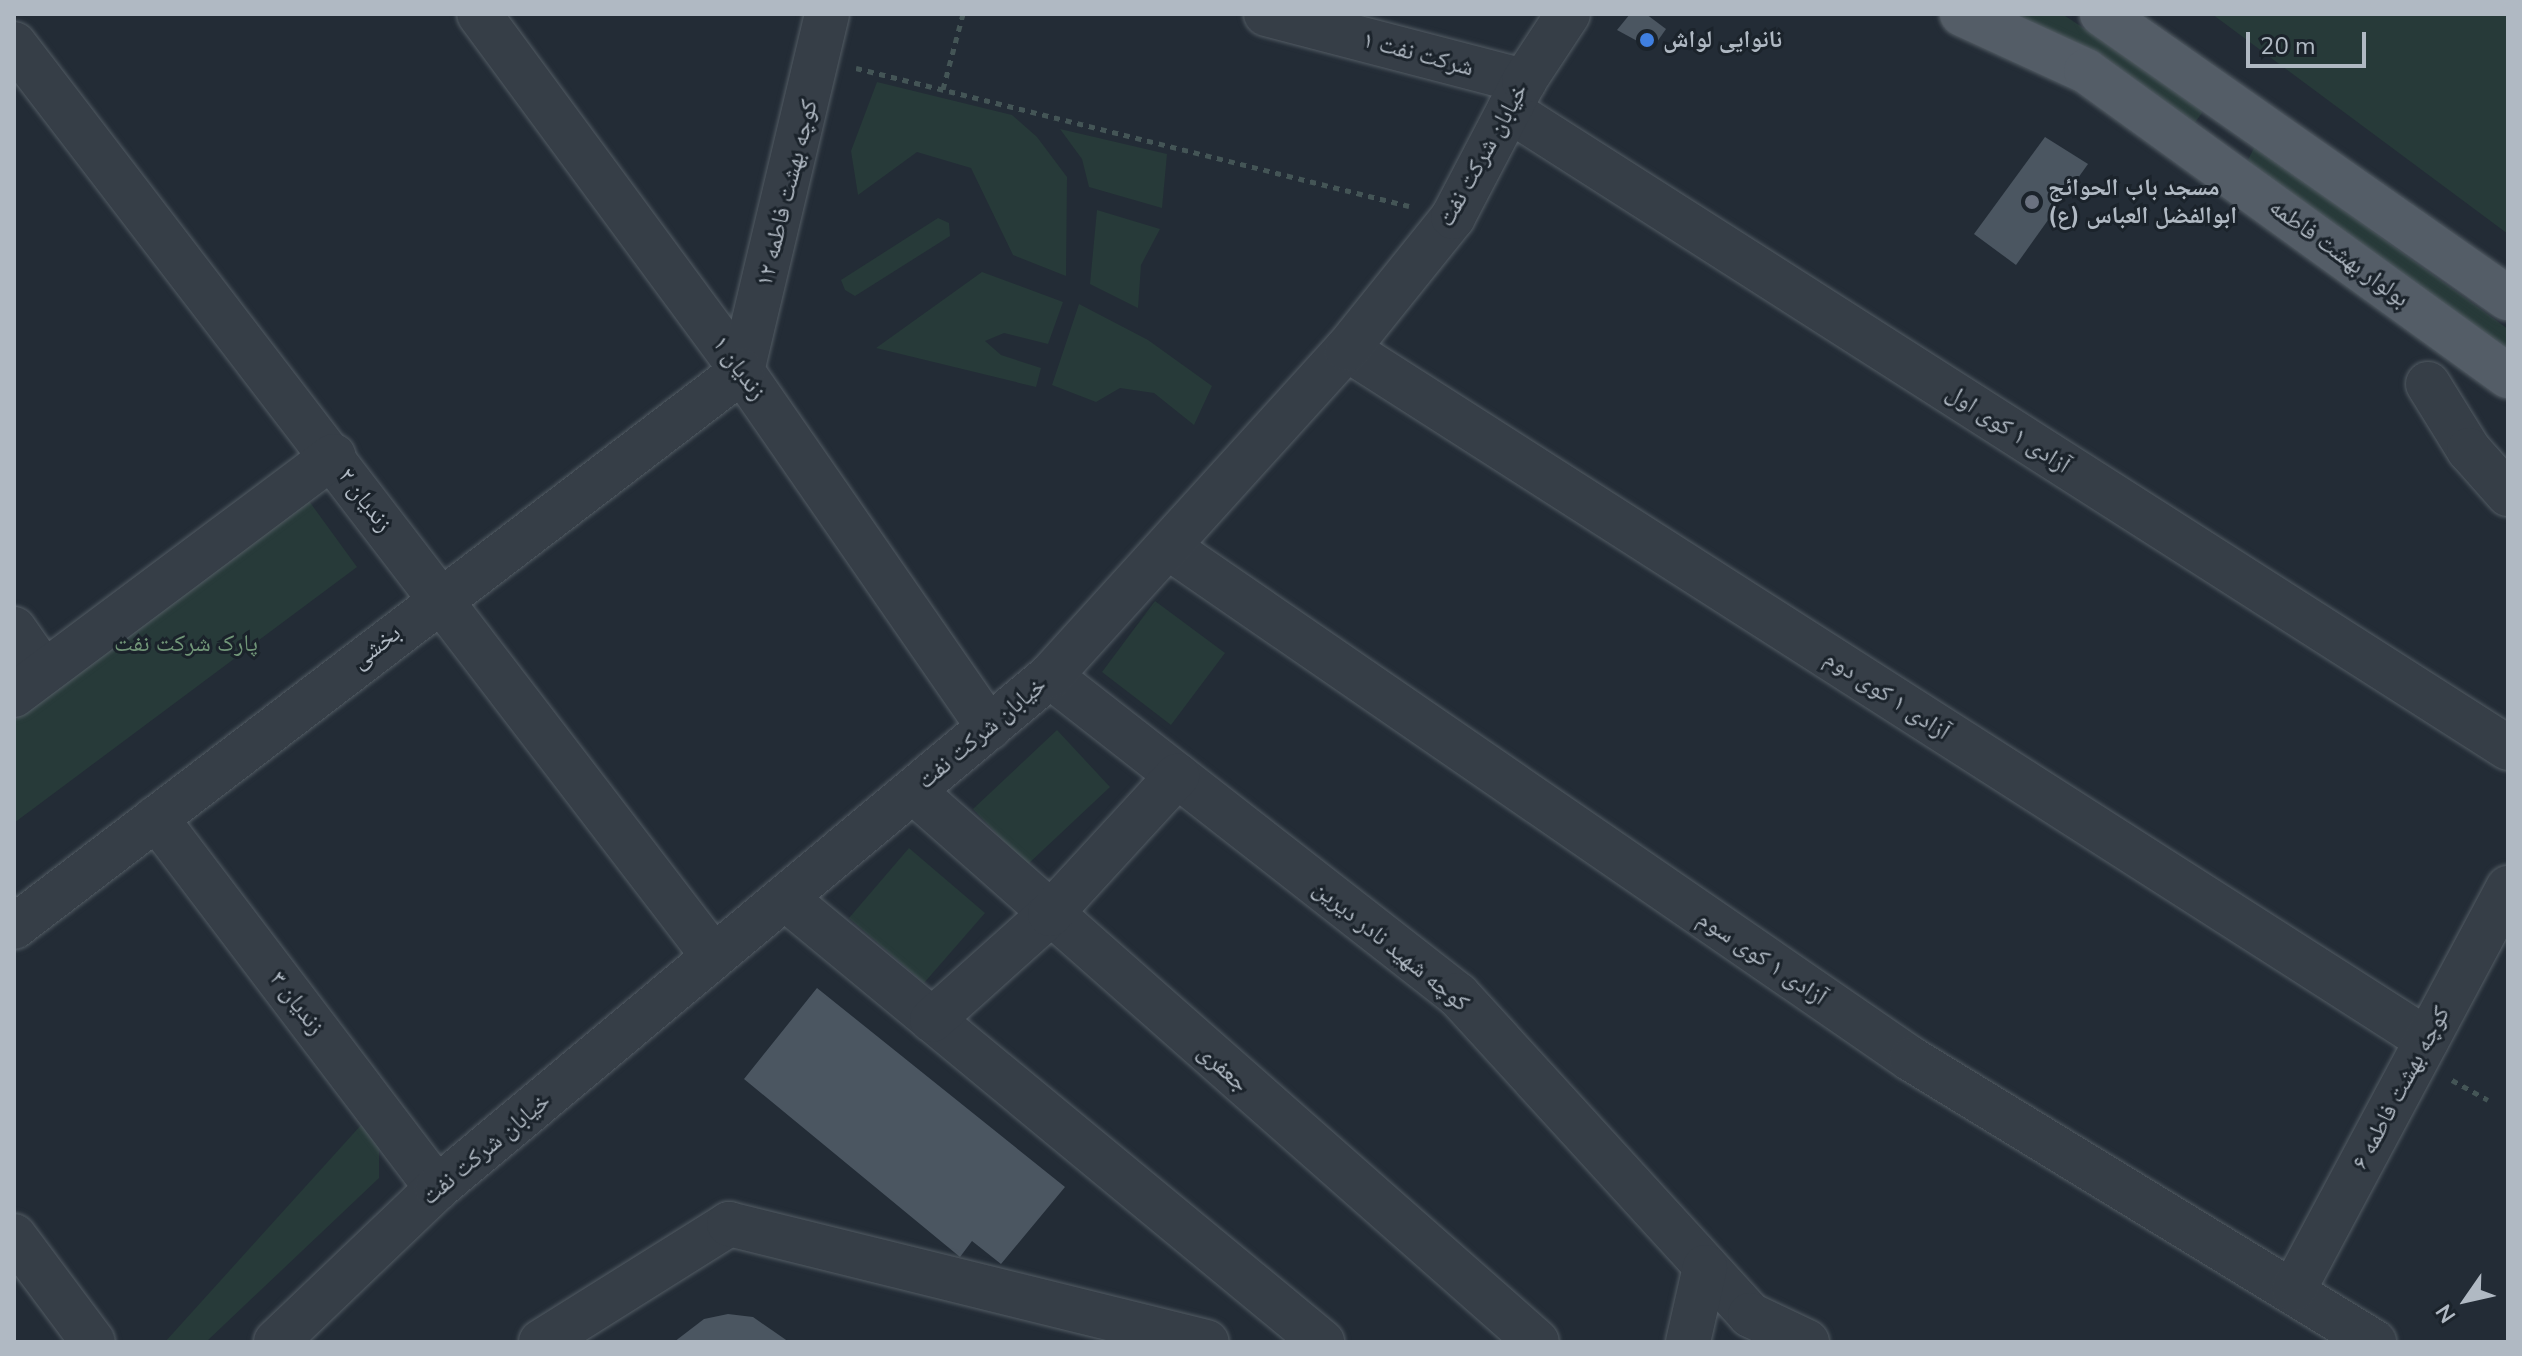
<!DOCTYPE html>
<meta charset="utf-8">
<style>
body{margin:0}
#map{position:relative;width:2522px;height:1356px;overflow:hidden;background:#232c36;font-family:"Nunito Sans","Noto Naskh Arabic",sans-serif}
div>[style]{position:absolute}
.green>*{inset:0;background:#273a39}
.building>*{inset:0;background:#4b5661}
.path>*{height:5px;margin-top:-2.5px;transform-origin:0;background:repeating-linear-gradient(90deg,#445556 0 6px,transparent 0 12px)}
.roads{filter:drop-shadow(0 0 2px #535c64) drop-shadow(0 0 2px #535c64)}
.minor>*{height:44px;margin:-22px;padding:0 22px;transform-origin:22px;border-radius:22px;background:#363e47}
.major>*{height:44px;margin:-22px;padding:0 22px;transform-origin:22px;border-radius:22px;background:#545d67}
.dots>*{width:22px;height:22px;translate:-50% -50%;box-sizing:border-box;border:4px solid #1b232b;border-radius:50%}
span{translate:-50% -50%;white-space:nowrap;text-align:center;line-height:1.15;-webkit-text-stroke:6px #1b232b;paint-order:stroke}
.poi-label{font-size:24px;color:#b0b9c3;font-weight:700}
.left{translate:0 -50%;text-align:left}
.street-label{font-size:24px;color:#b0b9c3}
.park-label{font-size:24px;color:#719678}
.frame{position:absolute;inset:0;border:16px solid #b0b9c3;pointer-events:none}
.north{position:absolute;left:2426px;top:1260px;width:80px;height:80px;-webkit-text-stroke:6px #1b232b;paint-order:stroke;rotate:236deg;font-size:22px;font-weight:700;line-height:32px;text-align:center;color:#b0b9c3}
.north::after{content:'';display:block;margin:auto;width:28px;height:36px;background:#b0b9c3;clip-path:polygon(50% 0,100% 100%,50% 72%,0 100%)}
.scale{position:absolute;left:2246px;top:32px;width:120px;height:36px;box-sizing:border-box;border:4px solid #b0b9c3;border-top:0;padding-left:10px;font-size:24px;line-height:28px;white-space:nowrap;color:#b0b9c3;-webkit-text-stroke:6px #1b232b;paint-order:stroke}
</style>
<div id="map">
<div class="green">
<div style="clip-path:polygon(2013px 14px,2062px 14px,2200px 103px,2202px 113px,2193px 125px)"></div>
<div style="clip-path:polygon(2212px 14px,2508px 14px,2508px 234px)"></div>
<div style="clip-path:polygon(877px 82px,1012px 115px,1037px 137px,1067px 177px,1066px 276px,1013px 255px,971px 168px,917px 152px,858px 195px,851px 151px)"></div>
<div style="clip-path:polygon(1060px 129px,1167px 154px,1162px 208px,1089px 187px,1082px 159px)"></div>
<div style="clip-path:polygon(2255px 146px,2508px 329px,2508px 354px,2259px 174px,2248px 160px)"></div>
<div style="clip-path:polygon(1097px 210px,1160px 229px,1141px 265px,1138px 308px,1090px 284px)"></div>
<div style="clip-path:polygon(938px 218px,949px 223px,950px 236px,855px 296px,845px 290px,841px 280px)"></div>
<div style="clip-path:polygon(982px 272px,1063px 302px,1048px 344px,1004px 333px,985px 341px,1001px 355px,1041px 368px,1036px 387px,876px 348px)"></div>
<div style="clip-path:polygon(1079px 304px,1148px 340px,1212px 386px,1194px 425px,1154px 393px,1120px 388px,1096px 402px,1052px 385px)"></div>
<div style="clip-path:polygon(309px 501px,357px 567px,14px 823px,14px 721px)"></div>
<div style="clip-path:polygon(1155px 601px,1225px 653px,1171px 725px,1102px 672px)"></div>
<div style="clip-path:polygon(1057px 730px,1110px 787px,1027px 865px,973px 809px)"></div>
<div style="clip-path:polygon(909px 848px,985px 913px,924px 983px,849px 918px)"></div>
<div style="clip-path:polygon(362px 1124px,379px 1146px,379px 1178px,206px 1342px,165px 1342px)"></div>
</div>
<div class="building">
<div style="clip-path:polygon(1630px 14px,1646px 14px,1666px 29px,1652px 49px,1617px 30px)"></div>
<div style="clip-path:polygon(2045px 137px,2088px 164px,2016px 265px,1974px 234px)"></div>
<div style="clip-path:polygon(817px 988px,1065px 1187px,1001px 1264px,972px 1241px,960px 1257px,744px 1079px)"></div>
<div style="clip-path:polygon(728px 1314px,753px 1317px,789px 1342px,674px 1342px,704px 1319px)"></div>
</div>
<div class="path">
<div style="left:856px;top:68px;width:570px;rotate:14.01deg"></div>
<div style="left:943px;top:89px;width:78px;rotate:-75.1deg"></div>
<div style="left:2452px;top:1080px;width:41px;rotate:29.1deg"></div>
</div>
<div class="roads">
<div class="minor">
<div style="left:479px;top:14px;width:443px;rotate:53.6deg"></div>
<div style="left:742px;top:371px;width:434px;rotate:55.3deg"></div>
<div style="left:1266px;top:14px;width:267px;rotate:14.6deg"></div>
<div style="left:14px;top:44px;width:1150px;rotate:52.52deg"></div>
<div style="left:1509px;top:110px;width:1185px;rotate:32.56deg"></div>
<div style="left:1347px;top:349px;width:1282px;rotate:32.61deg"></div>
<div style="left:742px;top:371px;width:367px;rotate:-76.6deg"></div>
<div style="left:2428px;top:384px;width:78px;rotate:58.2deg"></div>
<div style="left:2469px;top:450px;width:59px;rotate:48.4deg"></div>
<div style="left:1168px;top:547px;width:902px;rotate:34.57deg"></div>
<div style="left:1911px;top:1059px;width:543px;rotate:31.43deg"></div>
<div style="left:14px;top:629px;width:52px;rotate:55.1deg"></div>
<div style="left:1050px;top:676px;width:518px;rotate:38.02deg"></div>
<div style="left:1458px;top:995px;width:433px;rotate:47.6deg"></div>
<div style="left:1750px;top:1315px;width:63px;rotate:25.3deg"></div>
<div style="left:14px;top:695px;width:399px;rotate:-36.8deg"></div>
<div style="left:913px;top:791px;width:832px;rotate:41.44deg"></div>
<div style="left:156px;top:818px;width:465px;rotate:52.8deg"></div>
<div style="left:785px;top:898px;width:697px;rotate:39.58deg"></div>
<div style="left:14px;top:927px;width:916px;rotate:-37.37deg"></div>
<div style="left:932px;top:1020px;width:159px;rotate:-41.9deg"></div>
<div style="left:1050px;top:914px;width:188px;rotate:-47.4deg"></div>
<div style="left:14px;top:1236px;width:132px;rotate:53.3deg"></div>
<div style="left:2294px;top:1289px;width:455px;rotate:-61.9deg"></div>
<div style="left:276px;top:1342px;width:223px;rotate:-43.7deg"></div>
<div style="left:437px;top:1188px;width:799px;rotate:-39.87deg"></div>
<div style="left:1050px;top:676px;width:442px;rotate:-47.8deg"></div>
<div style="left:1347px;top:349px;width:169px;rotate:-51.2deg"></div>
<div style="left:1453px;top:217px;width:153px;rotate:-62.4deg"></div>
<div style="left:1524px;top:81px;width:80px;rotate:-56.7deg"></div>
<div style="left:541px;top:1342px;width:222px;rotate:-32.1deg"></div>
<div style="left:729px;top:1224px;width:492px;rotate:13.9deg"></div>
<div style="left:1688px;top:1342px;width:77px;rotate:-77.2deg"></div>
</div>
<div class="major">
<div style="left:1962px;top:14px;width:136px;rotate:24.7deg"></div>
<div style="left:2086px;top:71px;width:521px;rotate:35.86deg"></div>
<div style="left:2102px;top:14px;width:495px;rotate:35deg"></div>
</div>
</div>
<div class="dots">
<div style="left:1647px;top:40px;background:#3f7fe0"></div>
<div style="left:2032px;top:202px;background:#6b7280"></div>
</div>
<div class="poi-label">
<span class="left" style="left:1663px;top:40px">نانوایی لواش</span>
<span class="left" style="left:2048px;top:202px">مسجد باب الحوائج<br>ابوالفضل العباس (ع)</span>
</div>
<div class="street-label">
<span style="left:1418px;top:54px;rotate:15deg">شرکت نفت ۱</span>
<span style="left:1483px;top:155px;rotate:-61deg">خیابان شرکت نفت</span>
<span style="left:787px;top:193px;rotate:-76deg">کوچه بهشت فاطمه ۱۲</span>
<span style="left:2339px;top:253px;rotate:36deg">بولوار بهشت فاطمه</span>
<span style="left:739px;top:368px;rotate:54deg">زندیان ۱</span>
<span style="left:2008px;top:429px;rotate:33deg">آزادی ۱ کوی اول</span>
<span style="left:365px;top:500px;rotate:53deg">زندیان ۲</span>
<span style="left:376px;top:647px;rotate:-38deg">بخشی</span>
<span style="left:1887px;top:695px;rotate:33deg">آزادی ۱ کوی دوم</span>
<span style="left:982px;top:733px;rotate:-40deg">خیابان شرکت نفت</span>
<span style="left:1391px;top:946px;rotate:39deg">کوچه شهید نادر دیرین</span>
<span style="left:1762px;top:958px;rotate:34deg">آزادی ۱ کوی سوم</span>
<span style="left:297px;top:1003px;rotate:53deg">زندیان ۳</span>
<span style="left:1223px;top:1068px;rotate:42deg">جعفری</span>
<span style="left:2401px;top:1088px;rotate:-62deg">کوچه بهشت فاطمه ۶</span>
<span style="left:486px;top:1149px;rotate:-40deg">خیابان شرکت نفت</span>
</div>
<div class="park-label">
<span style="left:186px;top:644px">پارک شرکت نفت</span>
</div>
<div class="frame"></div>
<div class="north">N</div>
<div class="scale">20 m</div>
</div>
